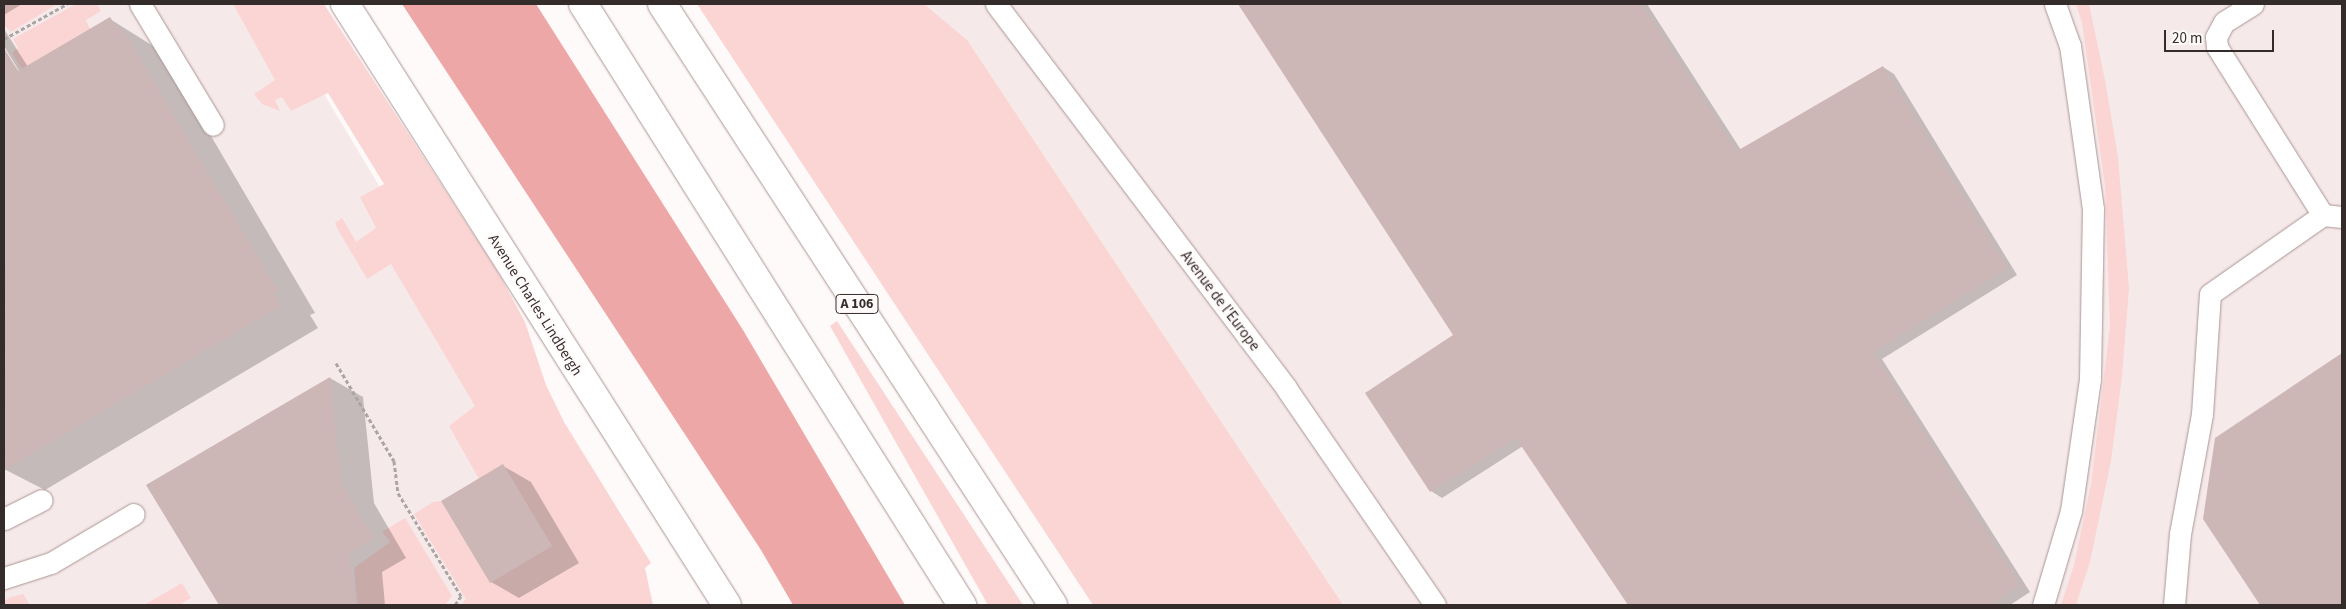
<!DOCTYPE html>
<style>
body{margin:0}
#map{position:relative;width:2346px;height:609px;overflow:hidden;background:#fffafa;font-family:"Source Sans 3",sans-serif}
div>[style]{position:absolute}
.built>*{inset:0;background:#f6e9e9}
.green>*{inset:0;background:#fbd5d4}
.forest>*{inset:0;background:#eea7a7}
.shadow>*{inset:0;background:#0003}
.building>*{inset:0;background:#ccb6b6}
.path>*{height:3px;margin-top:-1.5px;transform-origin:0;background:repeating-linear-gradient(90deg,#aca5a5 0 4px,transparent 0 6.5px)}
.roads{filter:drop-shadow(0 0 1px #aa9594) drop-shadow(0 0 1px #aa9594)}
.lane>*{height:21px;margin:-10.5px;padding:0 10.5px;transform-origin:10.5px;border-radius:10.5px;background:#fff}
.secondary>*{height:28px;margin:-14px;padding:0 14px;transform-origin:14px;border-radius:14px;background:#fff}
.highway>*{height:28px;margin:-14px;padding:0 14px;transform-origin:14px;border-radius:14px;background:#fff}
span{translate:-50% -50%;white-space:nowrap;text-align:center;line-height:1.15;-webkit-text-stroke:5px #fffafa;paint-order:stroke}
.shield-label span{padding:1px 4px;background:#fffafa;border:1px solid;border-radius:4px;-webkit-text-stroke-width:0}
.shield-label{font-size:14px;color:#342c2b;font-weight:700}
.street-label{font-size:15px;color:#342c2b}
.frame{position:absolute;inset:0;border:5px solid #342c2b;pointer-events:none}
.scale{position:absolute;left:2164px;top:30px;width:110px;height:22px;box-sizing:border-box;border:2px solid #342c2b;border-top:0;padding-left:6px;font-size:15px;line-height:18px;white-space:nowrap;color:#342c2b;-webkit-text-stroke:4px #fffafa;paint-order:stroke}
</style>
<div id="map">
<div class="built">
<div style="clip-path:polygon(4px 4px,270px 4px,631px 605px,4px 605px)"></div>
<div style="clip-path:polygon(796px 4px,2342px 4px,2342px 605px,1181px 605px)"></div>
</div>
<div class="green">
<div style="clip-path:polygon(4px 4px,57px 4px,11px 32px,4px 25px)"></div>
<div style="clip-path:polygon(76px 4px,97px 4px,101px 11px,86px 20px,90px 29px,22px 69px,12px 53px,18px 48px,13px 39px)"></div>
<div style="clip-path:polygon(233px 4px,324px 4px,498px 272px,525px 322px,546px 385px,564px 422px,651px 563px,645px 568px,653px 605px,461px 605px,466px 599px,414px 514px,433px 502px,441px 501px,490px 583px,552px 546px,503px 465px,479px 479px,449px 426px,475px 406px,391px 264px,367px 279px,337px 228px,335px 223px,342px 218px,356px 242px,376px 228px,360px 197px,384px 184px,328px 93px,291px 111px,282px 97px,275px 100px,280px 111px,262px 104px,254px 94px,275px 80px)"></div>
<div style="clip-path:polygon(697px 4px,924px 4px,967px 40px,1343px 605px,1093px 605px)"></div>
<div style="clip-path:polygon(2076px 4px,2089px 4px,2105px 80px,2118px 157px,2129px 288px,2122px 377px,2111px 461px,2090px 562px,2076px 605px,2061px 605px,2074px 565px,2091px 484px,2110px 326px,2105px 186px,2082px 23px)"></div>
<div style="clip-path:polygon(837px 321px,1023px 605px,988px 605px,830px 326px)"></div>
<div style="clip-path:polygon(405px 518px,452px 596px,445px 605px,357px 605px,354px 568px,390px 542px,382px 532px)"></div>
<div style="clip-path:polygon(182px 583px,191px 598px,179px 605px,144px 605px)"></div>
<div style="clip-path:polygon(23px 594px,30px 605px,4px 605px,4px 601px,11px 597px)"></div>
</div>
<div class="forest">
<div style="clip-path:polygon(402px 4px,536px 4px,743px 330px,905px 605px,793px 605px,761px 550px)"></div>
</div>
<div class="shadow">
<div style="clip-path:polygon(4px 4px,22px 4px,4px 15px)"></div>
<div style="clip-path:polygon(1240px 4px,1647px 4px,1741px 150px,1883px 67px,1894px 74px,2017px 275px,1882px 359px,2030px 592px,2010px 605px,1630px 605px,1523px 446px,1442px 498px,1431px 491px,1367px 393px,1455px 336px)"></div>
<div style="clip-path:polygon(110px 19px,161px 51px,315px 313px,310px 315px,318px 328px,45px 490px,4px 469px,4px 81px,8px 79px,4px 73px,4px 51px,22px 76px,4px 46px,4px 29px,28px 67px)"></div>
<div style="clip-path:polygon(2342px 355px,2342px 605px,2262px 605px,2204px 519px,2216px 438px)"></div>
<div style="clip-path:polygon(330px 378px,363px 397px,374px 503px,406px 558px,382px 572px,385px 605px,220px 605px,147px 485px)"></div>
<div style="clip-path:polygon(503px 466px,531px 482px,579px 563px,519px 598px,491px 582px)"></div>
</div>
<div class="building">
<div style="clip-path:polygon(1238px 4px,1641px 4px,1737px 151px,1883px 66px,2007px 268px,1873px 352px,2020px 585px,1991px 605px,1628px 605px,1516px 438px,1430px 492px,1365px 393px,1453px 335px)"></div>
<div style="clip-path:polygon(110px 17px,118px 30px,122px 28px,278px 291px,273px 293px,280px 306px,6px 469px,4px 48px,18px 71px)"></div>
<div style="clip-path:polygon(2342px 353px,2342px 605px,2260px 605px,2203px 519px,2215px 438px)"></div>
<div style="clip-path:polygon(330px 377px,341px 483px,374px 539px,349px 553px,355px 605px,219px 605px,146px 485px)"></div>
<div style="clip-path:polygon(503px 464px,552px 546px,490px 583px,441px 501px)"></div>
</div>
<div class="path">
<div style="left:4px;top:39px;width:72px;rotate:-29.1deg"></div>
<div style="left:336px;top:363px;width:114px;rotate:59.4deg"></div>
<div style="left:394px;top:461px;width:32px;rotate:83deg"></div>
<div style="left:398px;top:493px;width:121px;rotate:58.5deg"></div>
<div style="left:461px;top:596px;width:11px;rotate:124deg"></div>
</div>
<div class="roads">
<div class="lane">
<div style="left:140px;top:4px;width:141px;rotate:58.9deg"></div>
<div style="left:996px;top:4px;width:481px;rotate:52.9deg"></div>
<div style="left:1286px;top:388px;width:263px;rotate:55.5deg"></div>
<div style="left:2253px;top:4px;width:34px;rotate:148deg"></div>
<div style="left:2224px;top:22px;width:17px;rotate:118deg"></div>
<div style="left:2216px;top:37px;width:10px;rotate:84deg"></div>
<div style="left:2217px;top:47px;width:199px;rotate:57.8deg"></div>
<div style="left:4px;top:519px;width:42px;rotate:-26.6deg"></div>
<div style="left:4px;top:578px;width:49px;rotate:-17.7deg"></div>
<div style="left:51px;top:563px;width:96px;rotate:-30.6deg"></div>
<div style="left:2043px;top:605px;width:98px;rotate:-73.4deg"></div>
<div style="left:2071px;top:511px;width:133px;rotate:-81.8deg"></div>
<div style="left:2090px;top:379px;width:170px;rotate:-89deg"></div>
<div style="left:2093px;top:209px;width:165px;rotate:-98deg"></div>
<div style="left:2070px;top:46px;width:45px;rotate:-109.7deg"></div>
<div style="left:2174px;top:605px;width:71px;rotate:-85.2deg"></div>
<div style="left:2180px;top:534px;width:122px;rotate:-79.6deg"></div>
<div style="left:2202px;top:414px;width:120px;rotate:-86.2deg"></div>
<div style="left:2210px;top:294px;width:138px;rotate:-35deg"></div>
<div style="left:2323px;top:215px;width:19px;rotate:6deg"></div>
</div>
<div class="secondary">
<div style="left:345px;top:4px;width:712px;rotate:57.56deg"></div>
</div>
<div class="highway">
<div style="left:583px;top:4px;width:711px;rotate:57.76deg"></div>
<div style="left:662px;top:4px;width:717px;rotate:56.95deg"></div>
</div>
</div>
<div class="shield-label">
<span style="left:857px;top:304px">A 106</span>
</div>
<div class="street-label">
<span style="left:1220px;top:301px;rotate:53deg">Avenue de l'Europe</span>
<span style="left:535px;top:305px;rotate:58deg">Avenue Charles Lindbergh</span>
</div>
<div class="frame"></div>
<div class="scale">20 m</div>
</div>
